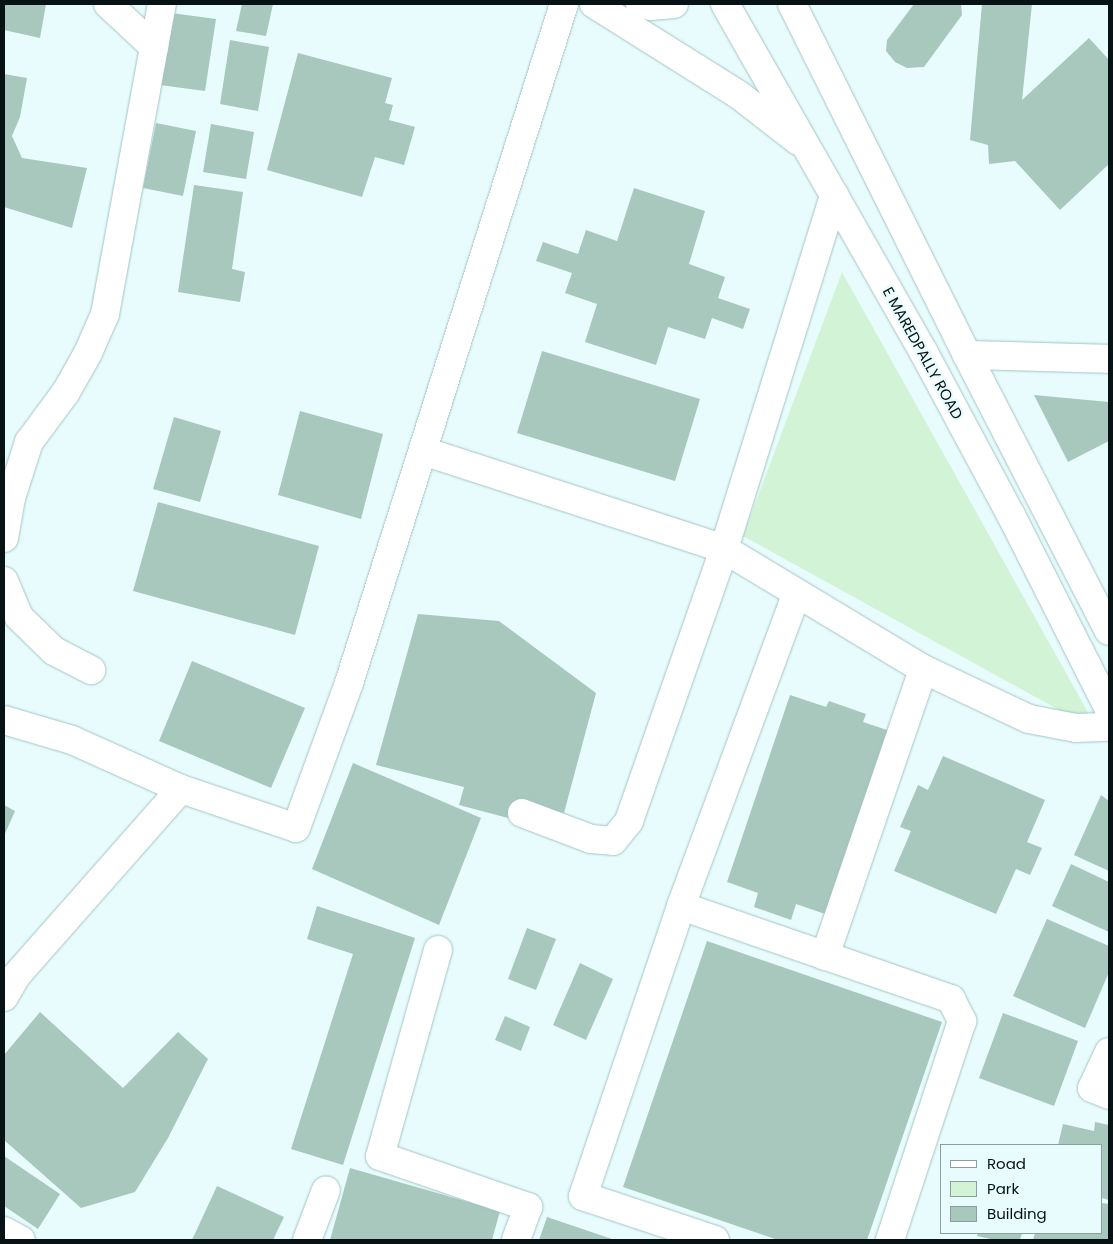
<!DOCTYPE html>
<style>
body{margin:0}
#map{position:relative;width:1113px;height:1244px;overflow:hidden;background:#e8fcfd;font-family:Poppins,sans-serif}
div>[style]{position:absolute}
.green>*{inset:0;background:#d3f3d6}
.building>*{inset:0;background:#a8c7bd}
.roads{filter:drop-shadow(0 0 1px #a3c4c6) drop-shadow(0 0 1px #a3c4c6)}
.minor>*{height:28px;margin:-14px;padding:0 14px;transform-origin:14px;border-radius:14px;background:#fff}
.major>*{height:28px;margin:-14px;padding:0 14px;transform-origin:14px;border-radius:14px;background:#fff}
span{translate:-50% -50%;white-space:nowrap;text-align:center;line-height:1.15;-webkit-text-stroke:4.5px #e8fcfd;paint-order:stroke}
.street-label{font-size:15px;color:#061213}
.frame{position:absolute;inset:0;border:5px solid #061213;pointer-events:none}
.legend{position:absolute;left:940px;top:1144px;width:162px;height:90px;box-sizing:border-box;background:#e8fcfd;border:1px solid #8e9e9f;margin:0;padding:6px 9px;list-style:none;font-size:15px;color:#061213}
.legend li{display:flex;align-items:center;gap:10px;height:25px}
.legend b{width:25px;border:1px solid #8e9e9f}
</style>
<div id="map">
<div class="green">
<div style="clip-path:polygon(842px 272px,1099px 732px,743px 536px)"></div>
</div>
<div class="building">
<div style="clip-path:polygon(4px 4px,46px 4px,40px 38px,4px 30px)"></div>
<div style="clip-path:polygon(242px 4px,273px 4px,266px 36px,236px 31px)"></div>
<div style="clip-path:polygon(914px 4px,961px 4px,962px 15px,924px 67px,907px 68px,895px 62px,886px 51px,887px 40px)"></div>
<div style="clip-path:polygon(982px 4px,1032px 4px,1022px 100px,1089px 38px,1109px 60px,1109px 164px,1060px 210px,1015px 161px,989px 164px,988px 145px,970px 140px)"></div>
<div style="clip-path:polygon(171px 13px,216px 19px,205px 91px,160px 85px)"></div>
<div style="clip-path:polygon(230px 40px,269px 47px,258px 111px,220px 104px)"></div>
<div style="clip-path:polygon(298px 53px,392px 78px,385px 103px,393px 105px,389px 120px,415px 127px,404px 165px,375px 157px,362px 197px,267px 170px)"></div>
<div style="clip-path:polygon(4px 74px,27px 78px,20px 117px,12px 136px,22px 158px,87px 168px,72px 228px,4px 207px)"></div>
<div style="clip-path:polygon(156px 123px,196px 131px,183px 196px,143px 188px)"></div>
<div style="clip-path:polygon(211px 124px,254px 132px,246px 179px,203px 172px)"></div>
<div style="clip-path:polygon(194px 185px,243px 192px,232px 269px,245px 272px,240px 302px,178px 292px)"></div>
<div style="clip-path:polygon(634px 188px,705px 211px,689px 264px,725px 277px,718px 298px,750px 309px,743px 329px,712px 318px,705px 339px,668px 327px,656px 365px,585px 342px,597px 304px,565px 293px,572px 273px,536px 261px,543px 242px,578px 254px,586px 230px,617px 241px)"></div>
<div style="clip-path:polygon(542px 351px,700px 399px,675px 481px,517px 433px)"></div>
<div style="clip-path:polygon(1034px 395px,1109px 402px,1109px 441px,1068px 462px)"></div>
<div style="clip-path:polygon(300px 411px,383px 434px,361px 519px,278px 495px)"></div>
<div style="clip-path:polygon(174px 417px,221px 431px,200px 502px,153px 489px)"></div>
<div style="clip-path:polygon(158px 502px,319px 546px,295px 635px,133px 591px)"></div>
<div style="clip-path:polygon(418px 614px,499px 621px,596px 693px,564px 813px,523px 803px,519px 821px,459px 805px,464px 787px,376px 765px)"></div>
<div style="clip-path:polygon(192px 661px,305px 708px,271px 788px,159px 741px)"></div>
<div style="clip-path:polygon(790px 695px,826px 707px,829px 701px,866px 714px,863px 722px,890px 731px,828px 915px,796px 904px,791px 920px,754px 907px,758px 893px,727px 882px)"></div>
<div style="clip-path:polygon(943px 756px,1045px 800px,1027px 842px,1042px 848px,1030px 875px,1016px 869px,996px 914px,894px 871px,911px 831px,900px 827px,918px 785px,928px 790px)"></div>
<div style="clip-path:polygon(353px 763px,481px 818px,439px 925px,312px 869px)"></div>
<div style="clip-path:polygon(1101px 795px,1109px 801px,1109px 871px,1074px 855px)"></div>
<div style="clip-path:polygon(4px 805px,15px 811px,4px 836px)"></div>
<div style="clip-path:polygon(1071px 864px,1109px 882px,1109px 932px,1052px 906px)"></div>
<div style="clip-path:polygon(317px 906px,415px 938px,343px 1165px,291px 1149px,353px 954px,307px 939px)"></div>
<div style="clip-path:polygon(1047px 919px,1109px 946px,1109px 972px,1085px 1028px,1013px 996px)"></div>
<div style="clip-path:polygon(527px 928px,556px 939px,536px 990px,508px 979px)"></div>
<div style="clip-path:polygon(707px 941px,942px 1022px,867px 1240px,778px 1240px,623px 1187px)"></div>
<div style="clip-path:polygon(580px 963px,613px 979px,586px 1040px,553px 1025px)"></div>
<div style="clip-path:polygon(40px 1012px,123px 1088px,178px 1032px,208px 1059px,168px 1138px,135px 1192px,81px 1208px,4px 1140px,4px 1055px)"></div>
<div style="clip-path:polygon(1003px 1013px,1078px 1041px,1054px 1106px,979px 1078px)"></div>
<div style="clip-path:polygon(505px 1016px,530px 1027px,521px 1051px,495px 1040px)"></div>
<div style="clip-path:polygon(1095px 1122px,1109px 1125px,1109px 1200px,1102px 1198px,1102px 1145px,1058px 1145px,1063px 1124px,1094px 1131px)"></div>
<div style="clip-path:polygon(4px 1156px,60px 1194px,38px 1229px,4px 1206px)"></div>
<div style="clip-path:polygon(350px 1168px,500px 1211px,492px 1240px,330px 1240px)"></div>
<div style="clip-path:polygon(217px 1186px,284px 1217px,273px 1240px,192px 1240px)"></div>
<div style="clip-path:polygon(1102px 1203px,1109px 1204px,1109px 1240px,1033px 1240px,1035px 1233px,1102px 1233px)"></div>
<div style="clip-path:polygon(547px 1217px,615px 1240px,539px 1240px)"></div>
<div style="clip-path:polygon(978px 1233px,1022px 1233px,1020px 1240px,995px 1240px,977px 1236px)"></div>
</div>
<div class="roads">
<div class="minor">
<div style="left:108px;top:4px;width:63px;rotate:43.1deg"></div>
<div style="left:967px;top:355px;width:142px;rotate:1.6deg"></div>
<div style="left:423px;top:451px;width:317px;rotate:18deg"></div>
<div style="left:724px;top:549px;width:232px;rotate:31.1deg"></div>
<div style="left:923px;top:669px;width:117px;rotate:25.3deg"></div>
<div style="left:1029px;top:719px;width:48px;rotate:10.8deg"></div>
<div style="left:1076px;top:728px;width:33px;rotate:-2deg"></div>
<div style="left:4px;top:538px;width:41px;rotate:-80.1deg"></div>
<div style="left:11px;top:498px;width:59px;rotate:-72.2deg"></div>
<div style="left:29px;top:442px;width:62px;rotate:-53.5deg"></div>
<div style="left:66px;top:392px;width:45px;rotate:-60.6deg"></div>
<div style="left:88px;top:353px;width:43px;rotate:-66.4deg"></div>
<div style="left:105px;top:314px;width:315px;rotate:-79.6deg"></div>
<div style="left:4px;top:581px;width:39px;rotate:67deg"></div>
<div style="left:19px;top:617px;width:49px;rotate:44.2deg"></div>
<div style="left:54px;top:651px;width:42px;rotate:27.2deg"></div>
<div style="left:4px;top:720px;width:71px;rotate:16.4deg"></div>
<div style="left:72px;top:740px;width:120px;rotate:24.2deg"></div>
<div style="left:181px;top:789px;width:121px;rotate:18.7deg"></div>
<div style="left:296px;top:828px;width:154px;rotate:-69.9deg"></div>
<div style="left:349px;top:683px;width:712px;rotate:-72.43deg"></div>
<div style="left:522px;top:813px;width:74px;rotate:20.6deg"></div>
<div style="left:591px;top:839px;width:22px;rotate:5deg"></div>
<div style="left:613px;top:841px;width:26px;rotate:-51deg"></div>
<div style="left:629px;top:821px;width:288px;rotate:-70.7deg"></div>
<div style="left:724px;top:549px;width:371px;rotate:-72.7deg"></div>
<div style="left:681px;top:906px;width:286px;rotate:19deg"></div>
<div style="left:951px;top:999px;width:25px;rotate:63deg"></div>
<div style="left:962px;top:1021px;width:231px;rotate:108.2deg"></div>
<div style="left:438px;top:950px;width:214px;rotate:105.7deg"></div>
<div style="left:380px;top:1156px;width:157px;rotate:19deg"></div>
<div style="left:528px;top:1207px;width:35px;rotate:110deg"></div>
<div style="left:825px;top:956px;width:303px;rotate:-71.1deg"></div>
<div style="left:4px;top:997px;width:24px;rotate:-60deg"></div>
<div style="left:16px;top:976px;width:249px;rotate:-48.6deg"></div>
<div style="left:1109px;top:1052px;width:40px;rotate:115deg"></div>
<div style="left:1092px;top:1088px;width:18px;rotate:22deg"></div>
<div style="left:4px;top:1231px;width:19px;rotate:28deg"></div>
<div style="left:307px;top:1240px;width:53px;rotate:-69.2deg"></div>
<div style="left:715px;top:1240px;width:139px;rotate:-161.6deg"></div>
<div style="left:583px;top:1196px;width:306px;rotate:-71.3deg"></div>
<div style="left:681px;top:906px;width:332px;rotate:-69.7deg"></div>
</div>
<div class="major">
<div style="left:594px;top:4px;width:171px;rotate:32.1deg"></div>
<div style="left:739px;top:95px;width:75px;rotate:37.9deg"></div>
<div style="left:640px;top:4px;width:11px;rotate:10deg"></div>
<div style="left:651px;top:6px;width:23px;rotate:-5deg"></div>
<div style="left:725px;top:4px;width:402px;rotate:60.3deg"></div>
<div style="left:924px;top:353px;width:184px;rotate:61.8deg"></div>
<div style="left:1011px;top:515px;width:217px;rotate:63.2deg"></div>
<div style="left:792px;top:4px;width:392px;rotate:63.5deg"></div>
<div style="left:967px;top:355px;width:310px;rotate:62.8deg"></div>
</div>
</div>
<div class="street-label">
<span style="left:923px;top:353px;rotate:61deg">E MAREDPALLY ROAD</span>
</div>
<div class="frame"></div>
<ul class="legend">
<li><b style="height:6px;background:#fff"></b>Road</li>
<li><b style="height:14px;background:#d3f3d6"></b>Park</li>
<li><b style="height:14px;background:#a8c7bd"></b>Building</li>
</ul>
</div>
